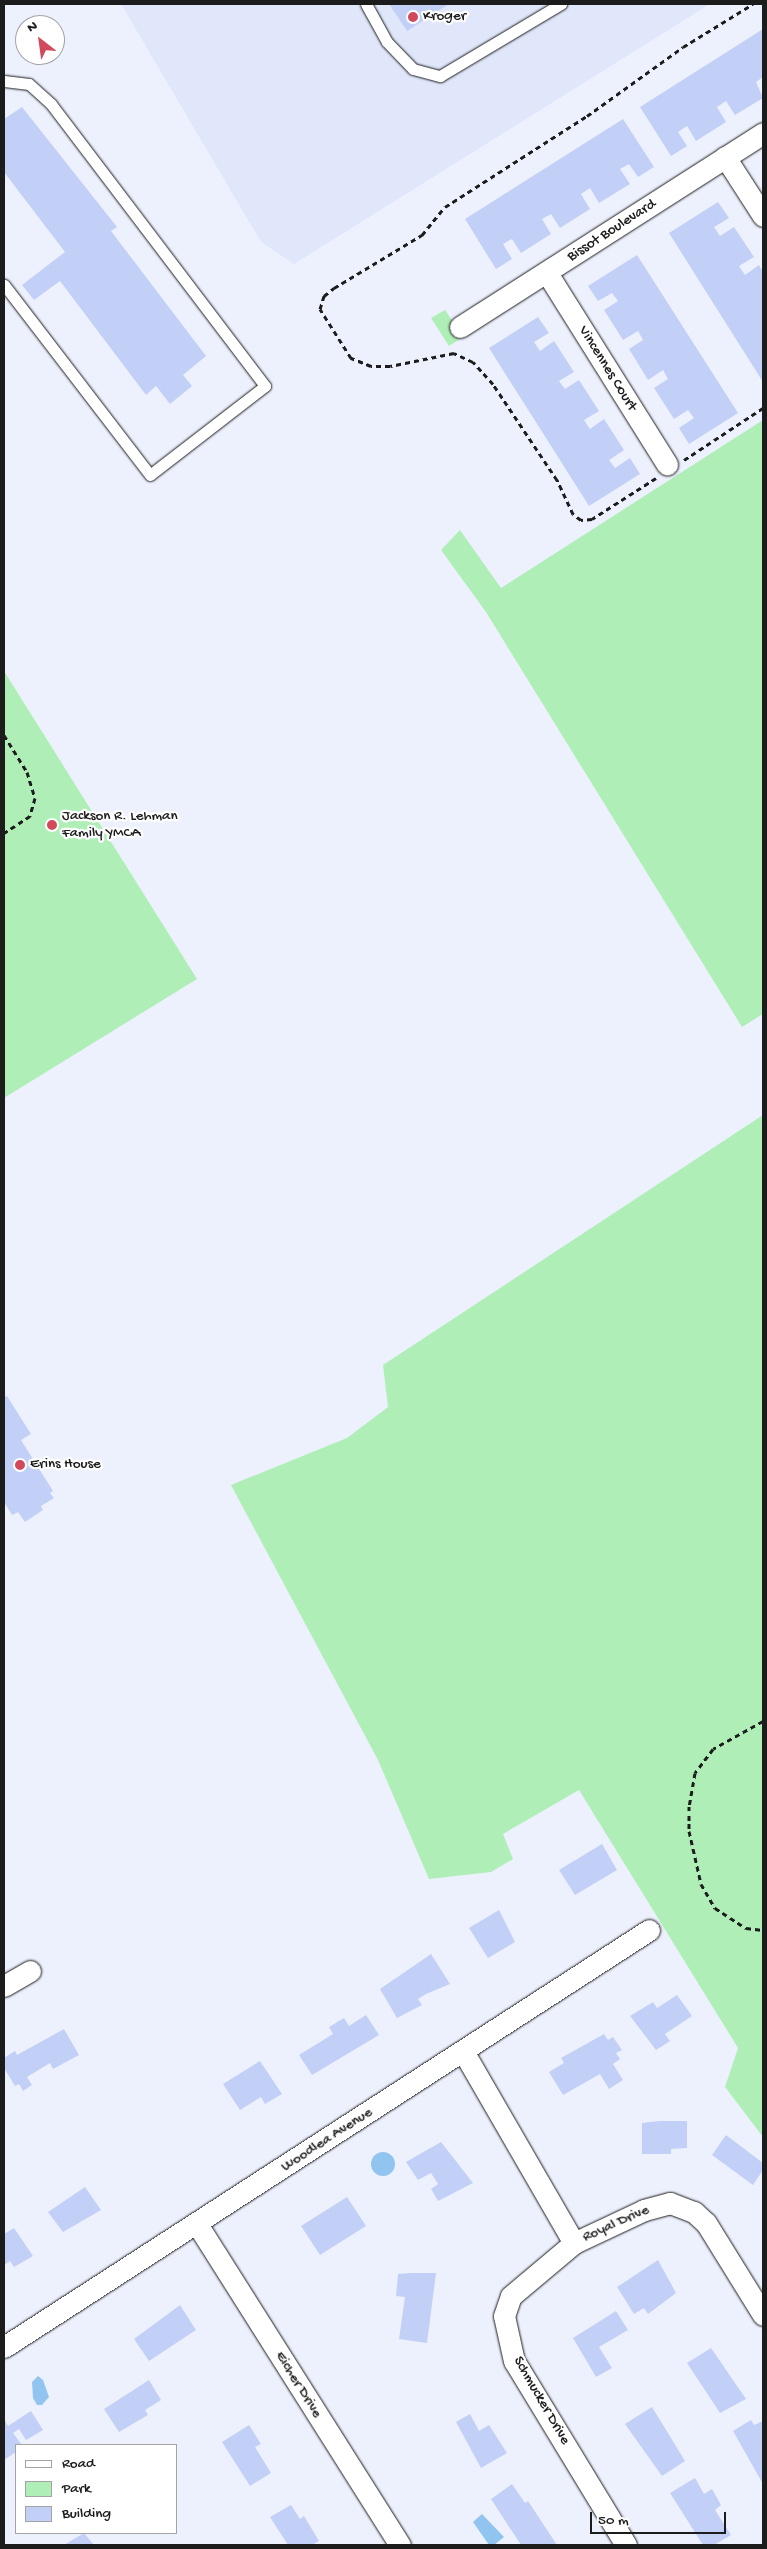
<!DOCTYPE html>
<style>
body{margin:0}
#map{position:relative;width:767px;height:2549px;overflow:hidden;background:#edf1fd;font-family:"Gochi Hand",sans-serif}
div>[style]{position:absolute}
.built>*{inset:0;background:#e0e7fb}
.green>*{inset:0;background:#afefb7}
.water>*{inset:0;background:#91c5ef}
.round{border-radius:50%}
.building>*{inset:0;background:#c2d0f7}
.path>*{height:3px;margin-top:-1.5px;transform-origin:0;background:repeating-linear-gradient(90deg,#1c1c1c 0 5px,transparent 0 9px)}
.roads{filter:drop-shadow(0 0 1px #1c1c1c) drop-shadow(0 0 1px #1c1c1c)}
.service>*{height:11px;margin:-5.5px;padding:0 5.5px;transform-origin:5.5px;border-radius:5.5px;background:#fff}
.minor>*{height:21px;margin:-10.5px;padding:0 10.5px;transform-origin:10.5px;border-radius:10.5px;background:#fff}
.dots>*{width:14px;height:14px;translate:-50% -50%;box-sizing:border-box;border:2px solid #fff;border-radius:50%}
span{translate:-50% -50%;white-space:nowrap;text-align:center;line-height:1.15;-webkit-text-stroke:4.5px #fff;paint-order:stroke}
.poi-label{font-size:15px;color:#1c1c1c}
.left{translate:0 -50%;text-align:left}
.street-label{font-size:15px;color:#1c1c1c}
.frame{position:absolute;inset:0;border:5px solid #1c1c1c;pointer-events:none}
.legend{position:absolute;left:15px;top:2444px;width:162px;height:90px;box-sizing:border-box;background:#fff;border:1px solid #a4a4a4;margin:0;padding:6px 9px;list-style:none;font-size:15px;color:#1c1c1c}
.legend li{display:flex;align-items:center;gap:10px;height:25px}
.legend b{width:25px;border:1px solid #a4a4a4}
.north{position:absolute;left:15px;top:15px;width:50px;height:50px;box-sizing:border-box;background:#fff;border:1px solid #a4a4a4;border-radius:50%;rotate:330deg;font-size:14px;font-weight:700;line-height:20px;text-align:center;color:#1c1c1c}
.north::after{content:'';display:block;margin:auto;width:18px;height:22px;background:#d1495b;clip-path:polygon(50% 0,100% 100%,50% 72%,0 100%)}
.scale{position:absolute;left:590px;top:2512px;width:136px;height:22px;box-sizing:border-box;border:2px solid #1c1c1c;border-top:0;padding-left:6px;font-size:15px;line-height:18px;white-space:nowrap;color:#1c1c1c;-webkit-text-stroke:4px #fff;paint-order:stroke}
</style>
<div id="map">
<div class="built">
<div style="clip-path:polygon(121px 4px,710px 4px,294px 264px,261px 242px)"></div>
</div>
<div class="green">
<div style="clip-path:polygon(445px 310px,463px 337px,449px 346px,431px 318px)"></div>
<div style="clip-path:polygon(763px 420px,763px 1014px,742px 1027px,486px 612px,441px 550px,460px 530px,501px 588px)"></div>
<div style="clip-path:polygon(4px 671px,197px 979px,4px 1098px)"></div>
<div style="clip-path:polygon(763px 1115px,763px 2137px,725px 2087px,738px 2048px,579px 1790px,503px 1834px,513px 1859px,491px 1872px,429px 1879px,378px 1760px,231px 1485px,347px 1438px,388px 1407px,383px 1365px)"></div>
</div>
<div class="water">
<div class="round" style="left:371px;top:2152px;width:24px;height:24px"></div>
<div style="clip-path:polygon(38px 2376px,43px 2380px,49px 2397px,42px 2405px,37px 2405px,33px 2398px,32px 2382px)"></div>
<div style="clip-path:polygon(482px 2514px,504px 2537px,494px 2545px,489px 2545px,473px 2522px)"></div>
</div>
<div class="building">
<div style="clip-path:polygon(389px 4px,449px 4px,407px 31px)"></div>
<div style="clip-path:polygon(763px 29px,763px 77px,756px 82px,763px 98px,735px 115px,726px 101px,717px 107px,726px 122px,696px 141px,687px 126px,678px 132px,687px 146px,671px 156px,640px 107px)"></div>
<div style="clip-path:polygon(22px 107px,117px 227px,111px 231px,206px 356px,183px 375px,192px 386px,170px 404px,156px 386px,146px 395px,60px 281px,34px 300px,22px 285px,65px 252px,4px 172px,4px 119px)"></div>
<div style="clip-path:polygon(623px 119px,654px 167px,638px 177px,629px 164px,620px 169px,630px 184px,599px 203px,590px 188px,581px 194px,590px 209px,560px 228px,551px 214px,542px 219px,551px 234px,521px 253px,512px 239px,503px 244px,512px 259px,496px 269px,465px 219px)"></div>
<div style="clip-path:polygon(718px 202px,729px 218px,714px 227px,720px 236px,734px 227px,754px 257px,739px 266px,745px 275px,759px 265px,763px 272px,763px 382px,669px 233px)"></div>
<div style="clip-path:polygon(637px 255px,738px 413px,689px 444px,679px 428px,694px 418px,688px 410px,674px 419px,654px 388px,668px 379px,663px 370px,648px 380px,629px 349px,643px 340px,638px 331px,623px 340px,604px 310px,618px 301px,612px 293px,598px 301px,588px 286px)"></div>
<div style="clip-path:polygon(538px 317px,549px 333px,534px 342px,540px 351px,554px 341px,574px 372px,559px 381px,565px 389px,579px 380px,599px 411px,584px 420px,590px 429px,604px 419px,624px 450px,609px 460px,615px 468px,630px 458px,640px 474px,589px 506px,489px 348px)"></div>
<div style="clip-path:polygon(7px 1396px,31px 1434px,21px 1440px,53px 1491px,50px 1493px,54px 1498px,41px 1506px,43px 1510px,25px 1522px,18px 1512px,12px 1515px,4px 1502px,4px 1397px)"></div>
<div style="clip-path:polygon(602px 1844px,617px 1870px,575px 1895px,559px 1870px)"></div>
<div style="clip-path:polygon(499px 1910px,515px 1942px,488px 1958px,469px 1928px)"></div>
<div style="clip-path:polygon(431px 1954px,450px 1984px,426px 1994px,418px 1999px,422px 2005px,397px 2018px,380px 1989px)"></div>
<div style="clip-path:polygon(677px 1995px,692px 2016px,665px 2034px,670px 2041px,656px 2050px,630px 2016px,653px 2002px,657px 2008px)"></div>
<div style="clip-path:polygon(366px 2015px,379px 2035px,312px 2075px,299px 2055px,333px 2034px,329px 2027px,344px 2018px,349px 2026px)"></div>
<div style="clip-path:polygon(64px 2029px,79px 2055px,53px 2069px,50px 2063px,27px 2077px,32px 2085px,23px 2091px,19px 2084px,15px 2086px,4px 2068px,4px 2058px,15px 2051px,17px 2055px)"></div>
<div style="clip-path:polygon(604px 2034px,608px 2040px,613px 2037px,622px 2050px,616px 2053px,620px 2059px,613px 2064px,623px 2080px,609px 2089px,600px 2074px,563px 2095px,549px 2072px,564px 2063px,561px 2058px)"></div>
<div style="clip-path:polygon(260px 2061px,282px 2094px,265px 2104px,261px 2097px,240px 2110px,223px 2084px)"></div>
<div style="clip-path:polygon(659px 2121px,687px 2121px,687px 2148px,671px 2149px,671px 2154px,642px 2154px,642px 2123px)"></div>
<div style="clip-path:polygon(726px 2135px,763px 2163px,763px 2170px,753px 2185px,712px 2155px)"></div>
<div style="clip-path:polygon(441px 2142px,473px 2183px,438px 2201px,431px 2189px,438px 2184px,431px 2173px,418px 2180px,406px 2162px)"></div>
<div style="clip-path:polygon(85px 2187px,101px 2210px,63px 2232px,48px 2212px)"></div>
<div style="clip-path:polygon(347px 2197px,366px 2226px,320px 2255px,301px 2226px)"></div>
<div style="clip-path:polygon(14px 2228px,33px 2256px,14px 2267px,10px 2261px,4px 2265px,4px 2234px)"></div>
<div style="clip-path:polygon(658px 2260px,676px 2293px,648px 2314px,644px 2308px,634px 2314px,617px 2287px)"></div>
<div style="clip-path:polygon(411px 2273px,436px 2273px,427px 2343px,399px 2339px,405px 2297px,396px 2296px,398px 2274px)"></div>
<div style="clip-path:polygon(180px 2305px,196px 2330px,149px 2361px,134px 2339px)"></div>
<div style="clip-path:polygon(616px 2311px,628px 2330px,599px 2347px,612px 2368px,596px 2377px,573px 2338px)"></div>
<div style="clip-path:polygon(711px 2348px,746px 2399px,720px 2413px,687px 2363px)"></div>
<div style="clip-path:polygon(149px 2380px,161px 2400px,145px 2410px,148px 2415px,119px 2432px,104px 2409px)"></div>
<div style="clip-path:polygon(652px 2407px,685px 2461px,662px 2476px,625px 2424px)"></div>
<div style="clip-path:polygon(31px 2411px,43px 2430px,26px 2440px,19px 2429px,13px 2433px,22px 2445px,16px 2445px,16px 2452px,4px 2460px,4px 2419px,8px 2426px)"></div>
<div style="clip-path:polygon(470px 2414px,479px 2431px,489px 2425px,507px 2453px,481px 2468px,456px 2422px)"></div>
<div style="clip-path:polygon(751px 2420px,754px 2425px,763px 2421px,763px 2484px,733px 2431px)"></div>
<div style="clip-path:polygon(249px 2425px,261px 2444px,255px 2447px,271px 2473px,250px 2486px,222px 2442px)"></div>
<div style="clip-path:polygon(695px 2478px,704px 2494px,712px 2489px,721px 2505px,715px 2510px,731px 2535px,714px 2545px,703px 2545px,670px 2493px)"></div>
<div style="clip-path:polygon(512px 2484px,525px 2503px,528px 2501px,557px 2545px,521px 2545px,491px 2499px)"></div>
<div style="clip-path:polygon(291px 2505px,300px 2519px,304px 2516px,319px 2541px,312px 2545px,288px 2545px,270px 2517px)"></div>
<div style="clip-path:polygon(84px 2533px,94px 2545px,64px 2545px)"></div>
</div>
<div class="path">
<div style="left:684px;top:460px;width:95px;rotate:-33.4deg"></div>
<div style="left:656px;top:478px;width:76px;rotate:147.4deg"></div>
<div style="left:592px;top:519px;width:11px;rotate:175deg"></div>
<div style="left:581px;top:520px;width:10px;rotate:-143deg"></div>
<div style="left:573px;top:514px;width:38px;rotate:-115deg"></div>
<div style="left:557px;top:480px;width:115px;rotate:-123.7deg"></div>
<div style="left:493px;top:384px;width:30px;rotate:-132deg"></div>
<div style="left:473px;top:362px;width:21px;rotate:-155deg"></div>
<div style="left:454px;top:353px;width:65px;rotate:168.5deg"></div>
<div style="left:390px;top:366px;width:19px;rotate:180deg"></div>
<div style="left:371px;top:366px;width:22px;rotate:-158deg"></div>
<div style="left:351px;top:358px;width:58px;rotate:-122.3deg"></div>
<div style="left:320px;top:309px;width:14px;rotate:-73deg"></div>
<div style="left:324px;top:296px;width:13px;rotate:-39deg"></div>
<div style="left:334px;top:288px;width:103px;rotate:-31.1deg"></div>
<div style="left:422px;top:235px;width:36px;rotate:-51deg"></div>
<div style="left:445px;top:207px;width:169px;rotate:-32.7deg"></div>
<div style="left:587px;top:116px;width:118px;rotate:-35.7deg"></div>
<div style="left:683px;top:47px;width:82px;rotate:-31.6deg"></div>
<div style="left:4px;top:735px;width:44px;rotate:58.1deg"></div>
<div style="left:27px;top:772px;width:27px;rotate:73deg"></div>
<div style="left:35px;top:798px;width:19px;rotate:106deg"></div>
<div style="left:30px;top:816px;width:31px;rotate:147deg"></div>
<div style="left:763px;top:1721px;width:57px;rotate:150.8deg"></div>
<div style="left:713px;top:1749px;width:30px;rotate:127deg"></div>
<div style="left:695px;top:1773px;width:34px;rotate:100deg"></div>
<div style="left:689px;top:1806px;width:25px;rotate:90deg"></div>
<div style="left:689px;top:1831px;width:54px;rotate:77.2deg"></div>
<div style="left:701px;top:1884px;width:28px;rotate:60deg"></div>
<div style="left:715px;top:1908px;width:37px;rotate:33deg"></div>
<div style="left:746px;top:1928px;width:17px;rotate:7deg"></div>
</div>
<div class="roads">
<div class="service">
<div style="left:366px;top:4px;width:43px;rotate:61.1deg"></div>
<div style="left:387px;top:42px;width:37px;rotate:46deg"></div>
<div style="left:413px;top:69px;width:28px;rotate:15deg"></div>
<div style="left:440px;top:76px;width:141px;rotate:-30.8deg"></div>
<div style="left:4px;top:81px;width:25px;rotate:7deg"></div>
<div style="left:29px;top:84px;width:30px;rotate:42deg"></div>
<div style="left:51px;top:104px;width:354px;rotate:52.8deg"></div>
<div style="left:265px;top:386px;width:145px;rotate:142.3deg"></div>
<div style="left:150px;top:475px;width:240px;rotate:-127.5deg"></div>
</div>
<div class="minor">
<div style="left:725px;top:157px;width:70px;rotate:57.2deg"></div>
<div style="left:547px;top:273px;width:226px;rotate:57.9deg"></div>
<div style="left:460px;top:327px;width:360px;rotate:-32.6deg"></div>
<div style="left:4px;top:1986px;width:30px;rotate:-30deg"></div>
<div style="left:463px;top:2051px;width:222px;rotate:60deg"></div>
<div style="left:197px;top:2224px;width:380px;rotate:57.7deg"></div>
<div style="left:4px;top:2347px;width:768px;rotate:-32.88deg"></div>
<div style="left:626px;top:2545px;width:215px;rotate:-121.3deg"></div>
<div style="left:514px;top:2361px;width:46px;rotate:-102.5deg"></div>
<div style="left:504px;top:2316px;width:21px;rotate:-71deg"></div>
<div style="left:511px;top:2296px;width:82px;rotate:-40.1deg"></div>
<div style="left:574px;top:2243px;width:77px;rotate:-25.2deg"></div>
<div style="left:644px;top:2210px;width:27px;rotate:-15deg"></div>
<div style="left:670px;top:2203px;width:26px;rotate:21deg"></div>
<div style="left:694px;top:2212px;width:16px;rotate:43deg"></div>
<div style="left:706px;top:2223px;width:108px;rotate:58.2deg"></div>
</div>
</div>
<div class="dots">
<div style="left:413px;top:17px;background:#d1495b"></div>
<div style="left:52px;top:825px;background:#d1495b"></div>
<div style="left:20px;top:1465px;background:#d1495b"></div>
</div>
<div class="poi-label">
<span class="left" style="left:423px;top:17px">Kroger</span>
<span class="left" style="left:62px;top:825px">Jackson R. Lehman<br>Family YMCA</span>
<span class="left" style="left:30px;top:1465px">Erins House</span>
</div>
<div class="street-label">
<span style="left:612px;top:231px;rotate:-33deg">Bissot Boulevard</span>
<span style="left:607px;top:369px;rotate:58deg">Vincennes Court</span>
<span style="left:327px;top:2140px;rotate:-33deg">Woodlea Avenue</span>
<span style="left:616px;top:2224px;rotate:-24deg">Royal Drive</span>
<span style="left:298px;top:2385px;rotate:58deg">Eicher Drive</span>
<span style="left:541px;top:2401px;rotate:60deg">Schmucker Drive</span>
</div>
<div class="frame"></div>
<ul class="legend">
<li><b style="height:6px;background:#fff"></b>Road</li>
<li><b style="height:14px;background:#afefb7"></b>Park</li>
<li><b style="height:14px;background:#c2d0f7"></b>Building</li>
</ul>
<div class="north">N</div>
<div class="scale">50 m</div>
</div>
